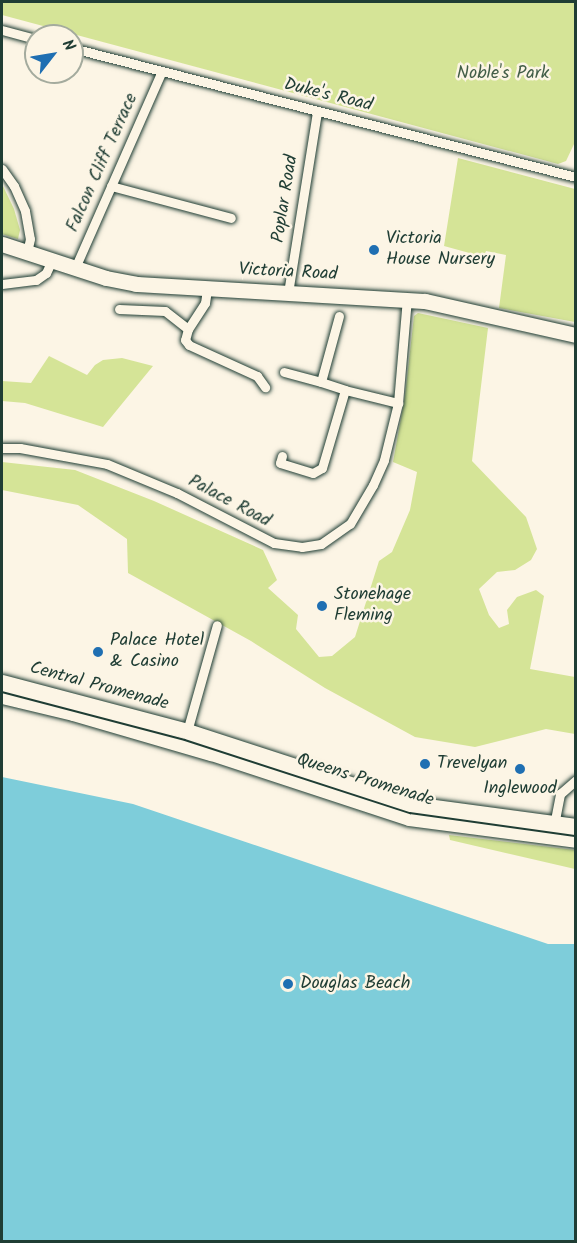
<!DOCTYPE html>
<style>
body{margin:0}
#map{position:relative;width:577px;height:1243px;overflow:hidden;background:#fcf5e5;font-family:Kalam,sans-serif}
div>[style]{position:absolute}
.green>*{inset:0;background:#d5e497}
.water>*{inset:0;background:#7ecdda}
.roads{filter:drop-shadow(0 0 2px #1f3d34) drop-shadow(0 0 2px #1f3d34)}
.street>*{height:9px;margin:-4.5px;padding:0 4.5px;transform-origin:4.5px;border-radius:4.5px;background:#fcf5e5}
.primary>*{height:15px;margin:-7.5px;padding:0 7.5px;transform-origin:7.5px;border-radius:7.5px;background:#fcf5e5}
.tram>*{height:1.5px;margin:-0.75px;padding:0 0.75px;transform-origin:0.75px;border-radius:0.75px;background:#1f3d34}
.dots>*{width:16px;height:16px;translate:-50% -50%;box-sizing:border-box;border:3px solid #fcf5e5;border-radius:50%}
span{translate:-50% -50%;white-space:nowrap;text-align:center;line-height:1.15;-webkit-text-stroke:5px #fcf5e5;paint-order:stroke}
.park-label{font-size:18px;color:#435e48}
.street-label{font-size:18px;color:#1f3d34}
.poi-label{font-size:18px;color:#1f3d34}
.left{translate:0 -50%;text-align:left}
.frame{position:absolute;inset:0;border:3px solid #1f3d34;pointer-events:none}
.north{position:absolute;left:24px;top:24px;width:60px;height:60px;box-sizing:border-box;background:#fcf5e5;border:2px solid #a4ab9e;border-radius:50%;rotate:59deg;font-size:16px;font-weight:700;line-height:24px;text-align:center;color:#1f3d34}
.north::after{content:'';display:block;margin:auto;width:21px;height:27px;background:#1f6fb2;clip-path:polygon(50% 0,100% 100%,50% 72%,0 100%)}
</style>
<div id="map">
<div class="green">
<div style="clip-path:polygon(2px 2px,575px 2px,575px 142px,566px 161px,558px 164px,2px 15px)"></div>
<div style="clip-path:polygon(458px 158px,575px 189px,575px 322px,499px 308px,506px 255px,486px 251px,484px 257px,444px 246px)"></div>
<div style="clip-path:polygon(2px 184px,14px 209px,20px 230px,18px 239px,2px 234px)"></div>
<div style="clip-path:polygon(418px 313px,488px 328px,472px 461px,526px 517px,537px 549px,531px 560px,515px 570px,497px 572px,479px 589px,489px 615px,499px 628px,509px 624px,507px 610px,517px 597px,536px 590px,544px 596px,530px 669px,575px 677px,575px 734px,546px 729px,475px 747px,415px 737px,325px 688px,251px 641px,128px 573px,127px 539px,78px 505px,2px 490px,2px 462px,75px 470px,154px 501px,263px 550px,277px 580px,268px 588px,298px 615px,296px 629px,319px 657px,332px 656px,355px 637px,379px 561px,392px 552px,410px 510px,417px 472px,393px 462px,405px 396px,414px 316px)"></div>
<div style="clip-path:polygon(49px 356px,87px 375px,95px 365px,103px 360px,122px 358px,153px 366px,103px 427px,25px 403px,2px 401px,2px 381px,31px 383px)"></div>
<div style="clip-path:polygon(449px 835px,575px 850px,575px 869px,450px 840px)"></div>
</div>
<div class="water">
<div style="clip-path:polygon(2px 777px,133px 804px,548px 944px,575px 944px,575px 1241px,2px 1241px)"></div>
</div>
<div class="roads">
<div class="street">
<div style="left:2px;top:30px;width:35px;rotate:15deg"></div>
<div style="left:72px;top:48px;width:520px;rotate:14.36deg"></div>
<div style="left:2px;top:169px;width:21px;rotate:55deg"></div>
<div style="left:14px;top:186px;width:27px;rotate:66deg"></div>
<div style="left:25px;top:211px;width:28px;rotate:80deg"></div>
<div style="left:30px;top:239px;width:13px;rotate:103deg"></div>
<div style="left:111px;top:186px;width:124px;rotate:14.9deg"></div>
<div style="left:75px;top:268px;width:215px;rotate:-66.2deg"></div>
<div style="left:2px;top:284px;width:34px;rotate:-7deg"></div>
<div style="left:36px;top:280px;width:12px;rotate:-35deg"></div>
<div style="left:46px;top:273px;width:14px;rotate:-65deg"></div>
<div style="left:207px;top:289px;width:14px;rotate:98deg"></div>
<div style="left:205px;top:303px;width:31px;rotate:123deg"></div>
<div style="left:188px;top:329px;width:11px;rotate:105deg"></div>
<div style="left:185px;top:340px;width:6px;rotate:51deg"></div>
<div style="left:189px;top:345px;width:75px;rotate:24.5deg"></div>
<div style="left:257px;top:376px;width:14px;rotate:54deg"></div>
<div style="left:288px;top:293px;width:184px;rotate:-80.9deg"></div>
<div style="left:119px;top:309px;width:46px;rotate:2.5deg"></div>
<div style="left:165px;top:311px;width:29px;rotate:38deg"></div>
<div style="left:339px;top:316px;width:68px;rotate:105.3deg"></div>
<div style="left:321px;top:382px;width:25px;rotate:18deg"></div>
<div style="left:284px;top:372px;width:38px;rotate:15deg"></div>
<div style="left:2px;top:448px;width:18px"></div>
<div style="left:20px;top:448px;width:88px;rotate:10.4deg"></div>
<div style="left:107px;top:464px;width:76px;rotate:22.5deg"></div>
<div style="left:177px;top:493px;width:109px;rotate:27.3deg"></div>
<div style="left:274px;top:543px;width:28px;rotate:8deg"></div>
<div style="left:302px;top:547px;width:19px;rotate:-9deg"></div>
<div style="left:321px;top:544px;width:35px;rotate:-35deg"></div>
<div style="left:350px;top:524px;width:45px;rotate:-59.5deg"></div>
<div style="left:373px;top:485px;width:27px;rotate:-66deg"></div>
<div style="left:384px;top:460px;width:59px;rotate:-76.2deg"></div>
<div style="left:398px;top:403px;width:104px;rotate:-85.1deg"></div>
<div style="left:282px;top:456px;width:7px;rotate:106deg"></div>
<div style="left:280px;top:463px;width:34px;rotate:17deg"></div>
<div style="left:313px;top:473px;width:10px;rotate:-29deg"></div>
<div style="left:322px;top:468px;width:81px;rotate:-73.6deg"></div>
<div style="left:345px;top:390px;width:55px;rotate:13.8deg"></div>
<div style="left:186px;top:735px;width:114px;rotate:-74.3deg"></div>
<div style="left:554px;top:825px;width:32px;rotate:-79deg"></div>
<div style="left:560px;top:794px;width:21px;rotate:-41deg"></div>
</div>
<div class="primary">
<div style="left:2px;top:244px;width:109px;rotate:18.1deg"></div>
<div style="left:106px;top:278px;width:31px;rotate:11deg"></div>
<div style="left:136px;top:284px;width:289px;rotate:3.4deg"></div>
<div style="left:425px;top:301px;width:155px;rotate:12.7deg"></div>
<div style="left:2px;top:682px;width:191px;rotate:14.8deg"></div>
<div style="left:187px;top:731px;width:237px;rotate:18deg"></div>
<div style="left:412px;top:804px;width:165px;rotate:7.6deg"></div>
<div style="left:2px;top:696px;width:73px;rotate:13.5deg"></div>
<div style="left:73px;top:713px;width:144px;rotate:16.2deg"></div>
<div style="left:211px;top:753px;width:208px;rotate:18.2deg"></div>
<div style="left:409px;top:818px;width:168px;rotate:7.5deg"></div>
</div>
</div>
<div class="tram">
<div style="left:2px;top:692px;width:189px;rotate:14.7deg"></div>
<div style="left:185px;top:740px;width:237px;rotate:18deg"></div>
<div style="left:410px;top:813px;width:168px;rotate:7.9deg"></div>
</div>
<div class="dots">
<div style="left:374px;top:250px;background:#1f6fb2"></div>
<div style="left:322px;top:606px;background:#1f6fb2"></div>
<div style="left:98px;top:652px;background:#1f6fb2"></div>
<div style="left:425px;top:764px;background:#1f6fb2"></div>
<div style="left:520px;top:769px;background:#1f6fb2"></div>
<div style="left:288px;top:984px;background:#1f6fb2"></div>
</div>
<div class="park-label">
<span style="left:503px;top:74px">Noble's Park</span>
</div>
<div class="street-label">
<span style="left:328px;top:96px;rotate:14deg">Duke's Road</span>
<span style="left:103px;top:163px;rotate:-66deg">Falcon Cliff Terrace</span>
<span style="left:286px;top:199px;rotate:-81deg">Poplar Road</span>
<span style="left:288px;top:273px;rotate:3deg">Victoria Road</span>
<span style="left:229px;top:502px;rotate:28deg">Palace Road</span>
<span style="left:99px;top:687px;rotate:15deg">Central Promenade</span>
<span style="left:365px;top:781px;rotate:17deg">Queens Promenade</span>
</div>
<div class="poi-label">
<span class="left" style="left:386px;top:250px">Victoria<br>House Nursery</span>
<span class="left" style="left:334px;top:606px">Stonehage<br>Fleming</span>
<span class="left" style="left:110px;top:652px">Palace Hotel<br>&amp; Casino</span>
<span class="left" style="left:437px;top:764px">Trevelyan</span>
<span style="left:520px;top:789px">Inglewood</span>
<span class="left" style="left:300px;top:984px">Douglas Beach</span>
</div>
<div class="frame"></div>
<div class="north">N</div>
</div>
